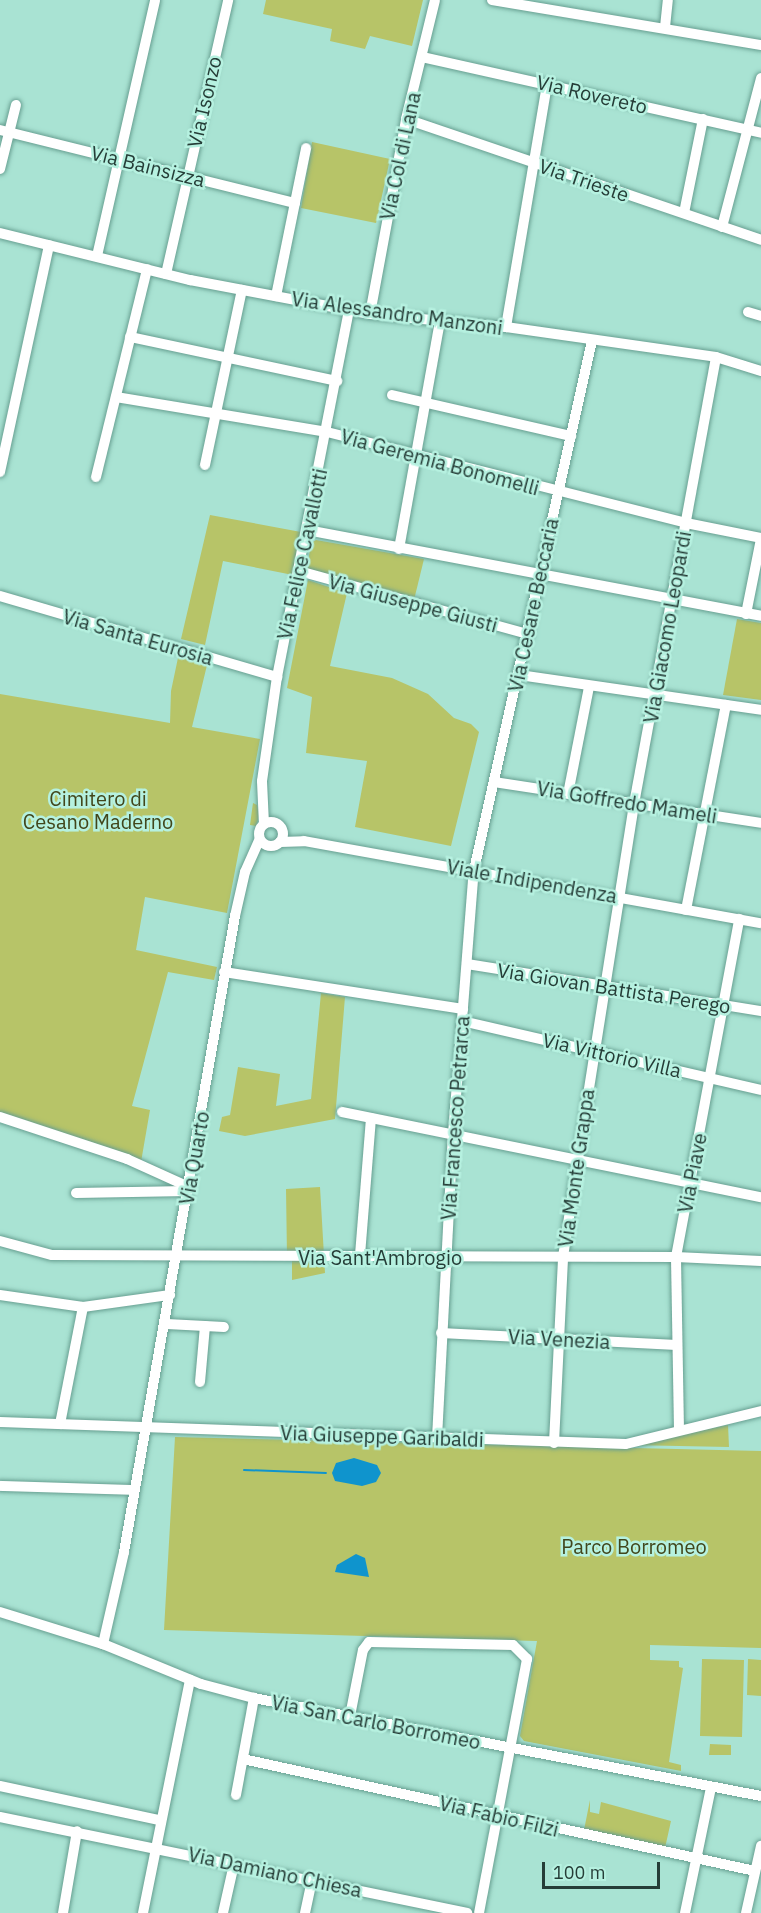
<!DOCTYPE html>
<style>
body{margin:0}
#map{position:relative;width:761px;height:1913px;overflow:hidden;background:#a9e3d3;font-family:"IBM Plex Sans",sans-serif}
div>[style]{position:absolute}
.green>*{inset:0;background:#b7c468}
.water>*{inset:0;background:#0f94cd}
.stream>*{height:2px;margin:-1px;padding:0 1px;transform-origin:1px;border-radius:1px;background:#0f94cd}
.roads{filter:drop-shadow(0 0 2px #679f91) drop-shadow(0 0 2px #679f91)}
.minor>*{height:10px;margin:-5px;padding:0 5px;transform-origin:5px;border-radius:5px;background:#fff}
.minor>.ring{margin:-5px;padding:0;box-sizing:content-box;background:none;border:10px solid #fff;border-radius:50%}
span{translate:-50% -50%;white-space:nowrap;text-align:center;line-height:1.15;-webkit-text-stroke:5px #b6f1e0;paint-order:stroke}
.street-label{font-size:20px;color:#253d37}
.park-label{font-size:20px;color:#41461b}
.scale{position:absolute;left:542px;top:1862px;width:118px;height:27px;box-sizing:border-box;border:3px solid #253d37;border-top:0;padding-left:8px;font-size:18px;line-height:21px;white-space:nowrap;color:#253d37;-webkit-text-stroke:4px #b6f1e0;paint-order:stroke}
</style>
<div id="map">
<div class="green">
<div style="clip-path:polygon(266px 0,423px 0,412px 46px,370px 36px,365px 49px,330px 41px,332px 29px,263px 14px)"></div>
<div style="clip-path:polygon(312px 142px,390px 159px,376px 223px,301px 208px)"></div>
<div style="clip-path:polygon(210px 515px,301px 532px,293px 575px,223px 561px,205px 645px,181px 639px)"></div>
<div style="clip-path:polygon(316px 540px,424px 559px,414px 600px,307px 569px,311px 543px)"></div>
<div style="clip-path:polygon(308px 580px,347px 593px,330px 666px,392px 678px,428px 694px,454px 718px,471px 724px,479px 732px,451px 846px,355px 827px,367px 761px,306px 753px,312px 697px,287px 688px)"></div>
<div style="clip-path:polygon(737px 619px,761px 623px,761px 700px,723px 695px)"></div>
<div style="clip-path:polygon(179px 653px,208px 661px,192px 727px,260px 739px,227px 913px,145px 897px,136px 950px,217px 967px,214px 980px,168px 972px,132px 1106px,150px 1110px,141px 1162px,0 1112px,0 694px,170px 723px,171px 691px)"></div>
<div style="clip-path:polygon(253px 803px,257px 805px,259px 816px,256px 826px,250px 825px)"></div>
<div style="clip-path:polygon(321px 993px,345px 997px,335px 1119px,245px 1136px,219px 1131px,222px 1117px,230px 1115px,238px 1067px,280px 1074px,276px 1106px,311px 1099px)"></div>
<div style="clip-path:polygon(320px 1187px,325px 1273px,292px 1280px,292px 1257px,287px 1257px,286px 1189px)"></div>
<div style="clip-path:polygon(728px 1425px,729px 1447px,629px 1445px)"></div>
<div style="clip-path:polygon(175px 1437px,761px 1451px,761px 1648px,650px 1645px,650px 1660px,679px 1661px,679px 1667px,683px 1668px,669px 1762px,681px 1765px,681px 1771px,524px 1741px,520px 1736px,537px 1641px,164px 1630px)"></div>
<div style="clip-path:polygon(702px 1659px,744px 1660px,742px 1737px,700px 1736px)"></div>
<div style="clip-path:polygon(748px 1659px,761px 1660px,761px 1696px,747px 1695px)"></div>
<div style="clip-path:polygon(710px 1744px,731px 1745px,731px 1755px,709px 1755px)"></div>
<div style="clip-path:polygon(590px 1800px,590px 1812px,599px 1814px,601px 1802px,671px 1821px,665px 1848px,584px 1830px)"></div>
</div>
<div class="water">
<div style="clip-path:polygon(354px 1458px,377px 1465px,381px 1473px,376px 1482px,362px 1486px,335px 1481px,332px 1473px,336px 1463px)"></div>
<div style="clip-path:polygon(356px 1554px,365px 1558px,369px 1577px,335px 1572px,337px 1565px)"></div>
</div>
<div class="stream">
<div style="left:244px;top:1470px;width:82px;rotate:2.1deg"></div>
</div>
<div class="roads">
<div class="minor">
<div style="left:492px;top:0;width:273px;rotate:9.5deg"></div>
<div style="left:665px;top:27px;width:27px;rotate:-84deg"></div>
<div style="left:422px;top:57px;width:347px;rotate:12.6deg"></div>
<div style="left:406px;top:119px;width:375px;rotate:18.8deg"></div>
<div style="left:0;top:130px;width:304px;rotate:13.9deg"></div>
<div style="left:0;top:169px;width:66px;rotate:-76deg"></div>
<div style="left:684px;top:213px;width:96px;rotate:-78.6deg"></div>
<div style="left:722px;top:227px;width:154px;rotate:-75.3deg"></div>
<div style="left:0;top:233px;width:196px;rotate:13.9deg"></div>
<div style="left:190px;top:280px;width:183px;rotate:10.7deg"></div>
<div style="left:370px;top:314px;width:137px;rotate:5.5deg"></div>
<div style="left:506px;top:327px;width:212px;rotate:8.1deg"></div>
<div style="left:716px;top:357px;width:47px;rotate:17.3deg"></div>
<div style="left:97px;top:256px;width:262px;rotate:-77.2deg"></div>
<div style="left:166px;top:274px;width:281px;rotate:-77.2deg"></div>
<div style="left:276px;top:296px;width:151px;rotate:-78.5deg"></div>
<div style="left:748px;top:312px;width:14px;rotate:17deg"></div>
<div style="left:370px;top:314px;width:198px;rotate:-79.5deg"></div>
<div style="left:406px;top:119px;width:122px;rotate:-76.3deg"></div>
<div style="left:506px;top:327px;width:245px;rotate:-80.4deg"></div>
<div style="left:130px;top:337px;width:212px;rotate:12deg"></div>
<div style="left:392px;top:395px;width:184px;rotate:12.9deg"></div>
<div style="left:116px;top:397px;width:214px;rotate:9.4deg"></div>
<div style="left:327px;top:432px;width:370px;rotate:14.2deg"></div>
<div style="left:686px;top:523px;width:76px;rotate:11.3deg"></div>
<div style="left:205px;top:465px;width:179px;rotate:-78.1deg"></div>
<div style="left:0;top:472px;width:232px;rotate:-77.8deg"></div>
<div style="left:96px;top:477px;width:214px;rotate:-76.2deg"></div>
<div style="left:307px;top:530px;width:462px;rotate:10.7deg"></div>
<div style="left:399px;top:549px;width:231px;rotate:-79.8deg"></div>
<div style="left:299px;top:571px;width:238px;rotate:15.4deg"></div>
<div style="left:0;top:596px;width:289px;rotate:16.3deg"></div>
<div style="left:746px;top:614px;width:76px;rotate:-78.7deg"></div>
<div style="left:519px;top:675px;width:245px;rotate:8.2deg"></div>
<div style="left:494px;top:782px;width:270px;rotate:8.7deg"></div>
<div style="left:568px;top:794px;width:109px;rotate:-78.9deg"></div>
<div class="ring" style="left:259px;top:822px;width:14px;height:14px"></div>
<div style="left:264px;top:824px;width:43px;rotate:-92.7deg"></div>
<div style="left:262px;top:781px;width:105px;rotate:-81.8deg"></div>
<div style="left:277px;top:677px;width:374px;rotate:-78.9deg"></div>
<div style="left:280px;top:842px;width:24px;rotate:-2deg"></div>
<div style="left:304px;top:841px;width:464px;rotate:10.2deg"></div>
<div style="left:686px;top:910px;width:209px;rotate:-79deg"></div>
<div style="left:467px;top:964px;width:298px;rotate:9.1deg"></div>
<div style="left:224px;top:972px;width:242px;rotate:8.8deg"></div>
<div style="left:462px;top:1021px;width:307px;rotate:13deg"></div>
<div style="left:342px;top:1112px;width:428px;rotate:11.5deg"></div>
<div style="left:0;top:1117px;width:134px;rotate:18.3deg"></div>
<div style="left:127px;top:1159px;width:68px;rotate:24.3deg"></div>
<div style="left:76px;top:1193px;width:112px;rotate:-1deg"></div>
<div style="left:0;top:1241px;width:54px;rotate:15.1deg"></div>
<div style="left:52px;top:1255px;width:624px;rotate:0.18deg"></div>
<div style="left:676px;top:1257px;width:85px;rotate:2.7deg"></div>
<div style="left:360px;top:1255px;width:137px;rotate:-85.4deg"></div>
<div style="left:0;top:1295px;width:84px;rotate:8.2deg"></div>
<div style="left:83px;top:1307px;width:88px;rotate:-7.9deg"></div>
<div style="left:167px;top:1324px;width:57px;rotate:3deg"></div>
<div style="left:441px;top:1333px;width:236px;rotate:2.9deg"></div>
<div style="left:200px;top:1382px;width:56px;rotate:-84.9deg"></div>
<div style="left:0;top:1422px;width:626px;rotate:2.01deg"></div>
<div style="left:626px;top:1444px;width:139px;rotate:-13.7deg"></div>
<div style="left:60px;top:1424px;width:119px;rotate:-78.9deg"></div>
<div style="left:679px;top:1430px;width:173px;rotate:-91deg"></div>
<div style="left:676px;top:1257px;width:344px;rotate:-79.4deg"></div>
<div style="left:437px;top:1438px;width:304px;rotate:-87deg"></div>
<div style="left:453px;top:1134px;width:265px;rotate:-85.5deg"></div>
<div style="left:474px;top:870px;width:542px;rotate:-77.43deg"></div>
<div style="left:554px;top:1443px;width:186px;rotate:-87.2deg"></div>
<div style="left:563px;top:1257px;width:100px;rotate:-81.4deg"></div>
<div style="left:578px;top:1158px;width:358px;rotate:-81deg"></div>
<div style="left:634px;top:804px;width:454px;rotate:-79.6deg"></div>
<div style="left:0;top:1486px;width:134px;rotate:1.7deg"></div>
<div style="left:0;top:1612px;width:108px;rotate:17.3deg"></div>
<div style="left:103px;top:1644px;width:106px;rotate:22.2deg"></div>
<div style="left:201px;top:1684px;width:55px;rotate:14.8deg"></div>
<div style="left:254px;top:1698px;width:516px;rotate:10.94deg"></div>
<div style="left:103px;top:1644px;width:94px;rotate:-77.1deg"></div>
<div style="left:124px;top:1552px;width:646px;rotate:-80.1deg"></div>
<div style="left:235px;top:916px;width:45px;rotate:-77.2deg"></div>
<div style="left:245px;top:872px;width:36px;rotate:-66deg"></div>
<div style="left:350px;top:1716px;width:67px;rotate:-78.9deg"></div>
<div style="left:363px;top:1650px;width:10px;rotate:-53deg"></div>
<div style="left:369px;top:1642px;width:144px;rotate:1.2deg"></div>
<div style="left:513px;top:1645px;width:20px;rotate:45deg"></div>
<div style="left:527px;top:1659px;width:258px;rotate:100.7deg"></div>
<div style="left:243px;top:1759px;width:524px;rotate:12.34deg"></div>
<div style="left:0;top:1786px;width:163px;rotate:12.1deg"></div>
<div style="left:236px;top:1795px;width:99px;rotate:-79.5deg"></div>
<div style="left:0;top:1817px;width:477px;rotate:11.6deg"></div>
<div style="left:63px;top:1913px;width:83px;rotate:-80.3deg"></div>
<div style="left:143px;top:1913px;width:238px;rotate:-78.6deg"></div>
<div style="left:223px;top:1913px;width:50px;rotate:-77.3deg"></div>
<div style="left:305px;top:1913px;width:33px;rotate:-78deg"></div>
<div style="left:685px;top:1913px;width:129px;rotate:-78.3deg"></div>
<div style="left:746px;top:1913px;width:69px;rotate:-77.4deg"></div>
</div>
</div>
<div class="street-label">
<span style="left:592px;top:94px;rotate:13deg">Via Rovereto</span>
<span style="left:204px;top:102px;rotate:-77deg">Via Isonzo</span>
<span style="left:400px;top:156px;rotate:-78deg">Via Col di Lana</span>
<span style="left:148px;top:166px;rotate:14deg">Via Bainsizza</span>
<span style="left:584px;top:180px;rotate:19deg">Via Trieste</span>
<span style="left:397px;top:313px;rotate:8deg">Via Alessandro Manzoni</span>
<span style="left:440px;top:462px;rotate:15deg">Via Geremia Bonomelli</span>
<span style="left:302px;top:554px;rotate:-78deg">Via Felice Cavallotti</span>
<span style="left:413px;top:603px;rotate:15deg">Via Giuseppe Giusti</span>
<span style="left:533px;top:605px;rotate:-78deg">Via Cesare Beccaria</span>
<span style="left:667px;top:627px;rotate:-80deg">Via Giacomo Leopardi</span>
<span style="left:138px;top:637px;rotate:16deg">Via Santa Eurosia</span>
<span style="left:627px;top:802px;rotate:9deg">Via Goffredo Mameli</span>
<span style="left:532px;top:881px;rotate:10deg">Viale Indipendenza</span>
<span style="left:614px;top:988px;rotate:9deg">Via Giovan Battista Perego</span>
<span style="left:612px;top:1055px;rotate:13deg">Via Vittorio Villa</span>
<span style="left:455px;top:1118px;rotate:-86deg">Via Francesco Petrarca</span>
<span style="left:194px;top:1158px;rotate:-80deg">Via Quarto</span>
<span style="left:576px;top:1168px;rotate:-82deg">Via Monte Grappa</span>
<span style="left:692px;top:1173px;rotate:-79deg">Via Piave</span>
<span style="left:380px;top:1257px">Via Sant'Ambrogio</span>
<span style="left:559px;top:1339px;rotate:3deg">Via Venezia</span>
<span style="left:382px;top:1436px;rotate:2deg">Via Giuseppe Garibaldi</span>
<span style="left:376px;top:1722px;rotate:11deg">Via San Carlo Borromeo</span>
<span style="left:499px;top:1816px;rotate:13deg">Via Fabio Filzi</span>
<span style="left:275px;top:1872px;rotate:12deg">Via Damiano Chiesa</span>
</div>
<div class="park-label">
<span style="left:98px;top:810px">Cimitero di<br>Cesano Maderno</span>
<span style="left:634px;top:1546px">Parco Borromeo</span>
</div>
<div class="scale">100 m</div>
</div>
